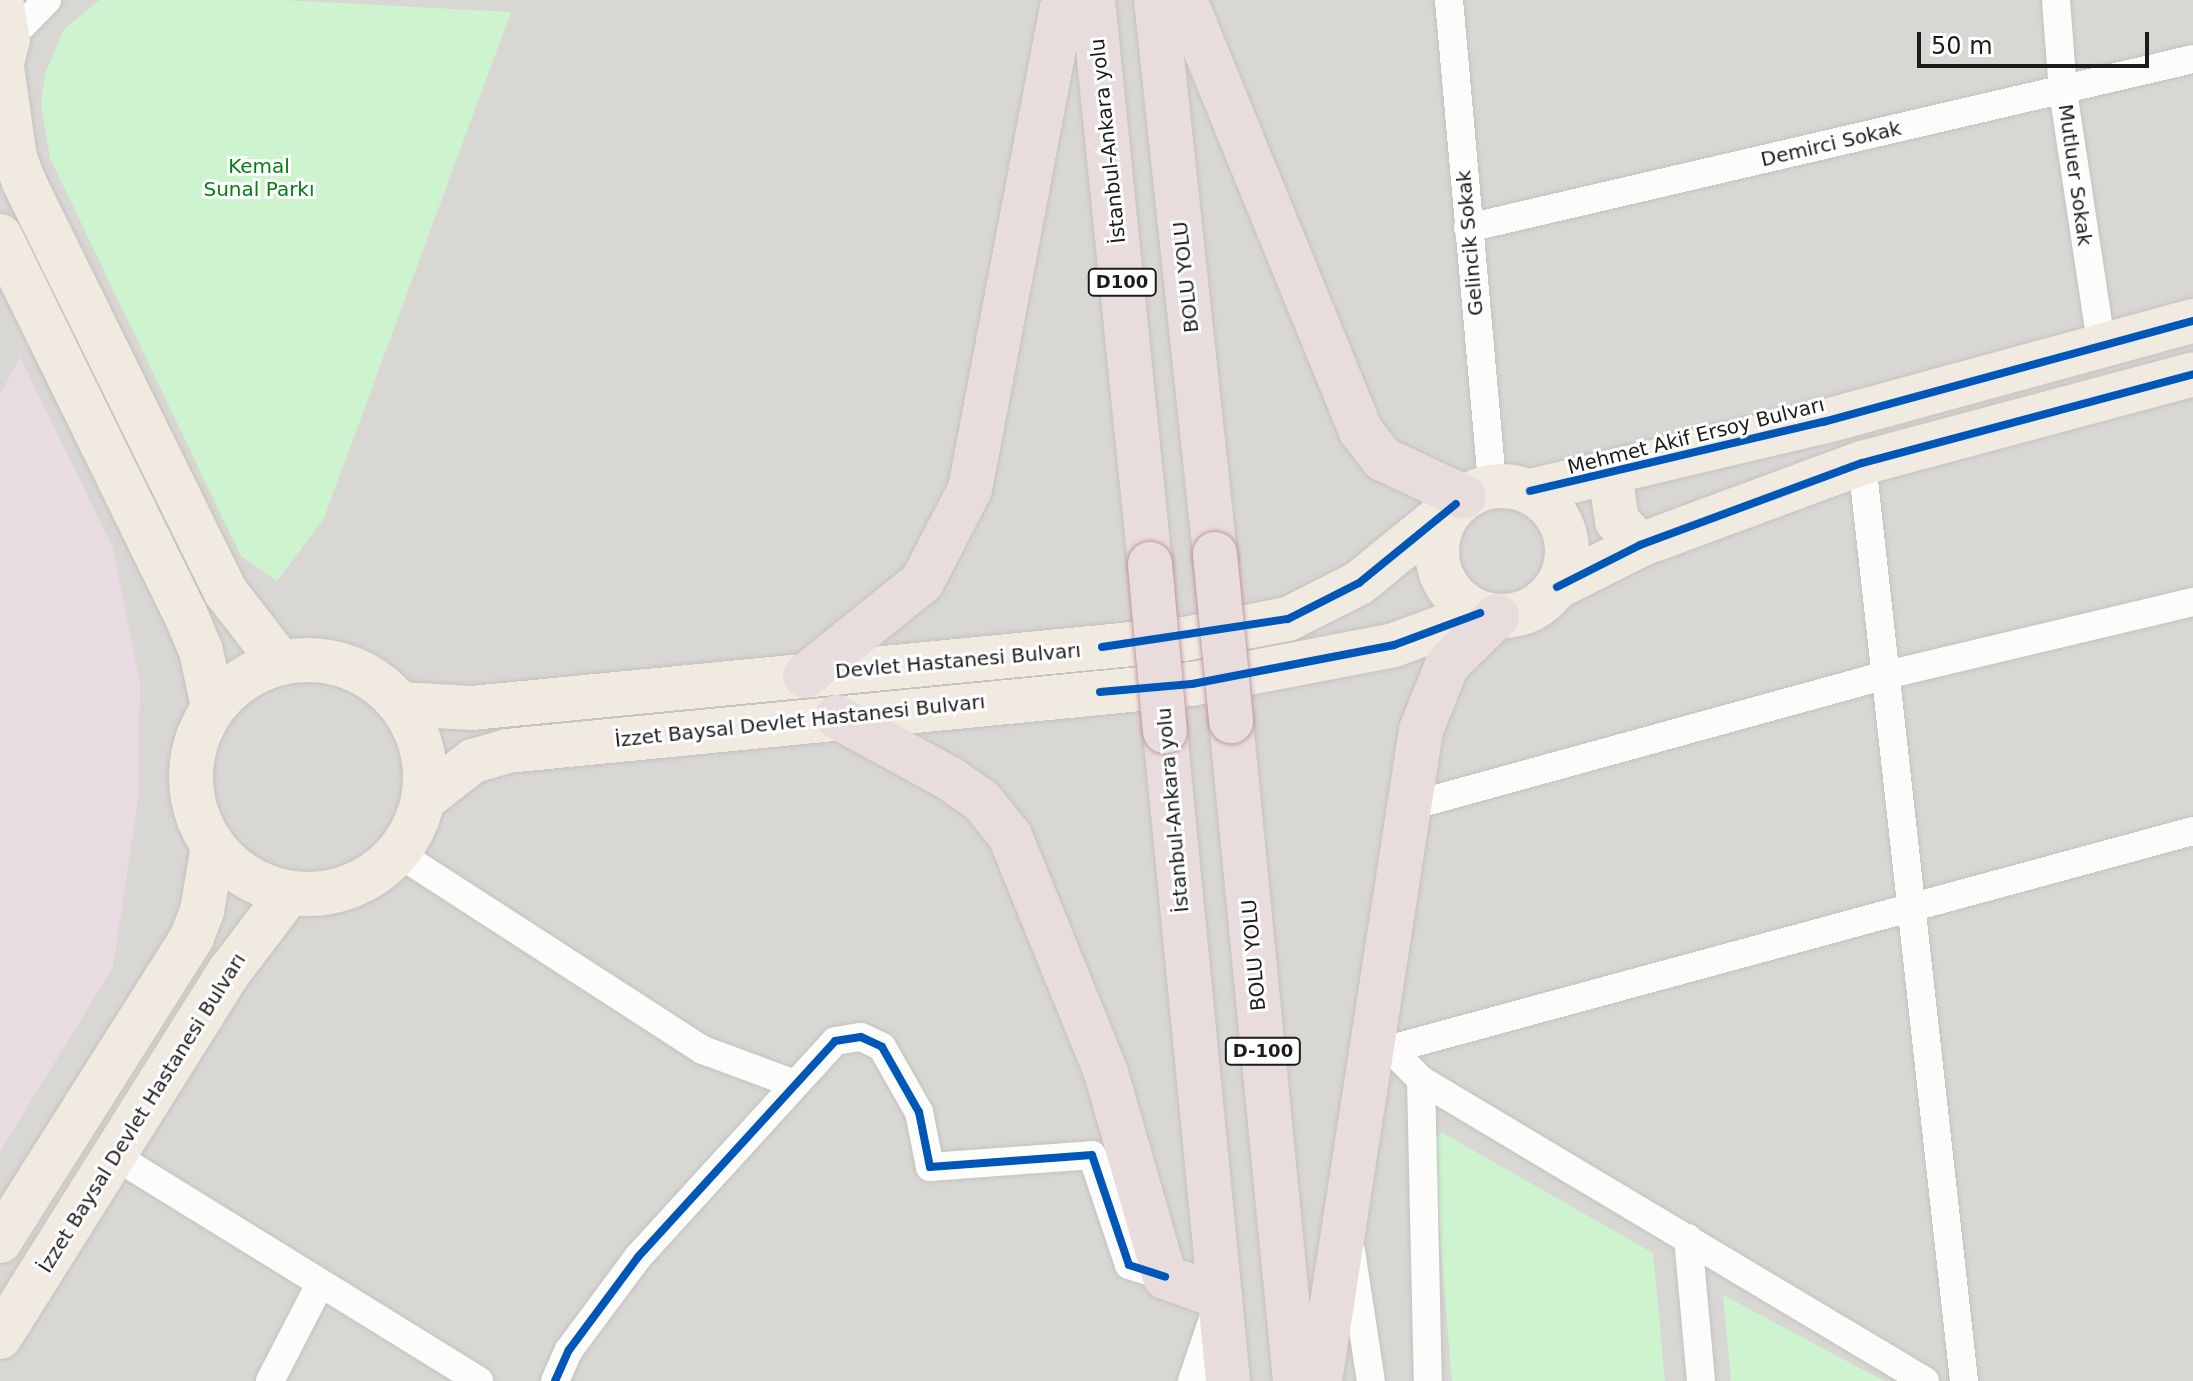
<!DOCTYPE html>
<meta charset="utf-8">
<style>
body{margin:0}
#map{position:relative;width:2193px;height:1381px;overflow:hidden;background:#eae8e2;font-family:"DejaVu Sans",sans-serif}
div>[style]{position:absolute}
.residential>*{inset:0;background:#d9d7d4}
.industrial>*{inset:0;background:#e8dbe2}
.park>*{inset:0;background:#cdf4ce}
.roads{filter:drop-shadow(0 0 2px #c2c2bf) drop-shadow(0 0 2px #c2c2bf)}
.street>*{height:28px;margin:-14px;padding:0 14px;transform-origin:14px;border-radius:14px;background:#fcfcfb}
.primary>*{height:44px;margin:-22px;padding:0 22px;transform-origin:22px;border-radius:22px;background:#f0eae1}
.primary>.ring{margin:-22px;padding:0;box-sizing:content-box;background:none;border:44px solid #f0eae1;border-radius:50%}
.highway>*{height:44px;margin:-22px;padding:0 22px;transform-origin:22px;border-radius:22px;background:#e9dcdd}
.bridges{filter:drop-shadow(0 0 2px #c199a2) drop-shadow(0 0 2px #c199a2)}
.highway-bridge>*{height:44px;margin:-22px;padding:0 22px;transform-origin:22px;border-radius:22px;background:#e9dcdd}
.cycleway>*{height:8px;margin:-4px;padding:0 4px;transform-origin:4px;border-radius:4px;background:#0057b8}
span{translate:-50% -50%;white-space:nowrap;text-align:center;line-height:1.15;-webkit-text-stroke:6px #fff;paint-order:stroke}
.shield-label span{padding:2px 6px;background:#fff;border:2px solid;border-radius:6px;-webkit-text-stroke-width:0}
.shield-label{font-size:18px;color:#1b1b1b;font-weight:700}
.street-label{font-size:20px;color:#1b1b1b}
.park-label{font-size:20px;color:#037e11}
.scale{position:absolute;left:1917px;top:32px;width:232px;height:36px;box-sizing:border-box;border:4px solid #1b1b1b;border-top:0;padding-left:10px;font-size:24px;line-height:28px;white-space:nowrap;color:#1b1b1b;-webkit-text-stroke:6px #fff;paint-order:stroke}
</style>
<div id="map">
<div class="residential">
<div style="clip-path:polygon(0 0,2193px 0,2193px 1381px,0 1381px)"></div>
</div>
<div class="industrial">
<div style="clip-path:polygon(20px 357px,113px 548px,140px 684px,138px 800px,113px 967px,0 1152px,0 395px)"></div>
</div>
<div class="park">
<div style="clip-path:polygon(100px 0,283px 0,511px 12px,324px 518px,277px 581px,241px 556px,50px 158px,41px 104px,45px 74px,64px 29px)"></div>
<div style="clip-path:polygon(1441px 1132px,1653px 1253px,1665px 1381px,1452px 1381px,1432px 1141px)"></div>
<div style="clip-path:polygon(1723px 1295px,1884px 1381px,1731px 1381px)"></div>
</div>
<div class="roads">
<div class="street">
<div style="left:1449px;top:0;width:488px;rotate:84.9deg"></div>
<div style="left:2056px;top:0;width:91px;rotate:85.6deg"></div>
<div style="left:2063px;top:91px;width:262px;rotate:81.4deg"></div>
<div style="left:8px;top:40px;width:56px;rotate:-45.7deg"></div>
<div style="left:1468px;top:228px;width:744px;rotate:-13.12deg"></div>
<div style="left:1862px;top:463px;width:924px;rotate:83.66deg"></div>
<div style="left:1407px;top:807px;width:493px;rotate:-15.4deg"></div>
<div style="left:1882px;top:676px;width:320px;rotate:-13.4deg"></div>
<div style="left:398px;top:853px;width:363px;rotate:32.9deg"></div>
<div style="left:703px;top:1050px;width:95px;rotate:20.3deg"></div>
<div style="left:1378px;top:1047px;width:13px;rotate:9deg"></div>
<div style="left:1391px;top:1049px;width:43px;rotate:45.9deg"></div>
<div style="left:1421px;top:1080px;width:587px;rotate:30.85deg"></div>
<div style="left:1391px;top:1049px;width:831px;rotate:-15.21deg"></div>
<div style="left:1421px;top:1080px;width:301px;rotate:88.7deg"></div>
<div style="left:115px;top:1156px;width:428px;rotate:31.7deg"></div>
<div style="left:1688px;top:1238px;width:144px;rotate:84.8deg"></div>
<div style="left:1351px;top:1251px;width:132px;rotate:81.3deg"></div>
<div style="left:270px;top:1381px;width:107px;rotate:-62.7deg"></div>
<div style="left:555px;top:1381px;width:34px;rotate:-66deg"></div>
<div style="left:569px;top:1350px;width:116px;rotate:-53.4deg"></div>
<div style="left:638px;top:1257px;width:292px;rotate:-47.6deg"></div>
<div style="left:835px;top:1041px;width:26px;rotate:-9deg"></div>
<div style="left:861px;top:1037px;width:23px;rotate:25deg"></div>
<div style="left:882px;top:1047px;width:75px;rotate:60.4deg"></div>
<div style="left:919px;top:1112px;width:56px;rotate:78.7deg"></div>
<div style="left:930px;top:1167px;width:162px;rotate:-4.2deg"></div>
<div style="left:1092px;top:1155px;width:116px;rotate:71.4deg"></div>
<div style="left:1129px;top:1265px;width:38px;rotate:18deg"></div>
<div style="left:1192px;top:1381px;width:72px;rotate:-71.3deg"></div>
</div>
<div class="primary">
<div style="left:2px;top:67px;width:92px;rotate:81.9deg"></div>
<div style="left:15px;top:158px;width:26px;rotate:69deg"></div>
<div style="left:24px;top:182px;width:457px;rotate:63.8deg"></div>
<div style="left:226px;top:592px;width:88px;rotate:52.4deg"></div>
<div style="left:0;top:71px;width:32px;rotate:-76deg"></div>
<div style="left:8px;top:40px;width:41px;rotate:-99.9deg"></div>
<div style="left:0;top:236px;width:420px;rotate:63.9deg"></div>
<div style="left:185px;top:613px;width:41px;rotate:67.2deg"></div>
<div style="left:201px;top:651px;width:57px;rotate:77.9deg"></div>
<div style="left:1610px;top:475px;width:47px;rotate:81.3deg"></div>
<div style="left:1617px;top:521px;width:33px;rotate:46deg"></div>
<div class="ring" style="left:1437px;top:486px;width:86px;height:86px"></div>
<div style="left:1530px;top:491px;width:301px;rotate:-13.3deg"></div>
<div style="left:1823px;top:422px;width:384px;rotate:-15.3deg"></div>
<div style="left:1557px;top:587px;width:93px;rotate:-26.8deg"></div>
<div style="left:1640px;top:545px;width:237px;rotate:-20.3deg"></div>
<div style="left:1862px;top:463px;width:343px;rotate:-15deg"></div>
<div class="ring" style="left:191px;top:660px;width:190px;height:190px"></div>
<div style="left:401px;top:704px;width:71px;rotate:3.2deg"></div>
<div style="left:472px;top:708px;width:715px;rotate:-5.54deg"></div>
<div style="left:1184px;top:639px;width:106px;rotate:-10.9deg"></div>
<div style="left:1288px;top:619px;width:80px;rotate:-26.9deg"></div>
<div style="left:1359px;top:583px;width:125px;rotate:-39.2deg"></div>
<div style="left:423px;top:800px;width:63px;rotate:-38deg"></div>
<div style="left:473px;top:761px;width:35px;rotate:-16deg"></div>
<div style="left:507px;top:751px;width:688px;rotate:-5.59deg"></div>
<div style="left:1192px;top:684px;width:206px;rotate:-10.9deg"></div>
<div style="left:1394px;top:645px;width:92px;rotate:-20.4deg"></div>
<div style="left:0;top:1241px;width:360px;rotate:-57.7deg"></div>
<div style="left:192px;top:937px;width:28px;rotate:-69deg"></div>
<div style="left:202px;top:911px;width:66px;rotate:-80.4deg"></div>
<div style="left:0;top:1337px;width:432px;rotate:-57.9deg"></div>
<div style="left:230px;top:971px;width:98px;rotate:-52.9deg"></div>
</div>
<div class="highway">
<div style="left:1093px;top:0;width:567px;rotate:84.23deg"></div>
<div style="left:1156px;top:0;width:557px;rotate:83.92deg"></div>
<div style="left:1185px;top:0;width:466px;rotate:67.8deg"></div>
<div style="left:1361px;top:431px;width:36px;rotate:52deg"></div>
<div style="left:1383px;top:459px;width:89px;rotate:25.1deg"></div>
<div style="left:805px;top:676px;width:150px;rotate:-38.8deg"></div>
<div style="left:922px;top:582px;width:105px;rotate:-62.7deg"></div>
<div style="left:970px;top:489px;width:498px;rotate:-79.2deg"></div>
<div style="left:837px;top:717px;width:128px;rotate:28.6deg"></div>
<div style="left:949px;top:778px;width:39px;rotate:35deg"></div>
<div style="left:981px;top:800px;width:46px;rotate:51.1deg"></div>
<div style="left:1010px;top:836px;width:256px;rotate:67.9deg"></div>
<div style="left:1106px;top:1073px;width:212px;rotate:73.9deg"></div>
<div style="left:1165px;top:1277px;width:59px;rotate:20deg"></div>
<div style="left:1231px;top:721px;width:663px;rotate:84.46deg"></div>
<div style="left:1165px;top:731px;width:653px;rotate:84.46deg"></div>
<div style="left:1320px;top:1381px;width:659px;rotate:-81.18deg"></div>
<div style="left:1421px;top:730px;width:70px;rotate:-68.2deg"></div>
<div style="left:1447px;top:665px;width:70px;rotate:-44.4deg"></div>
</div>
</div>
<div class="bridges">
<div class="highway-bridge">
<div style="left:1215px;top:554px;width:168px;rotate:84.5deg"></div>
<div style="left:1150px;top:564px;width:168px;rotate:84.9deg"></div>
</div>
</div>
<div class="cycleway">
<div style="left:1530px;top:491px;width:301px;rotate:-13.3deg"></div>
<div style="left:1823px;top:422px;width:384px;rotate:-15.3deg"></div>
<div style="left:1557px;top:587px;width:93px;rotate:-26.8deg"></div>
<div style="left:1640px;top:545px;width:237px;rotate:-20.3deg"></div>
<div style="left:1862px;top:463px;width:343px;rotate:-15deg"></div>
<div style="left:1102px;top:647px;width:188px;rotate:-8.6deg"></div>
<div style="left:1288px;top:619px;width:80px;rotate:-26.9deg"></div>
<div style="left:1359px;top:583px;width:125px;rotate:-39.2deg"></div>
<div style="left:1100px;top:692px;width:92px;rotate:-5deg"></div>
<div style="left:1192px;top:684px;width:206px;rotate:-10.9deg"></div>
<div style="left:1394px;top:645px;width:92px;rotate:-20.4deg"></div>
<div style="left:555px;top:1381px;width:34px;rotate:-66deg"></div>
<div style="left:569px;top:1350px;width:116px;rotate:-53.4deg"></div>
<div style="left:638px;top:1257px;width:292px;rotate:-47.6deg"></div>
<div style="left:835px;top:1041px;width:26px;rotate:-9deg"></div>
<div style="left:861px;top:1037px;width:23px;rotate:25deg"></div>
<div style="left:882px;top:1047px;width:75px;rotate:60.4deg"></div>
<div style="left:919px;top:1112px;width:56px;rotate:78.7deg"></div>
<div style="left:930px;top:1167px;width:162px;rotate:-4.2deg"></div>
<div style="left:1092px;top:1155px;width:116px;rotate:71.4deg"></div>
<div style="left:1129px;top:1265px;width:38px;rotate:18deg"></div>
</div>
<div class="shield-label">
<span style="left:1122px;top:282px">D100</span>
<span style="left:1263px;top:1051px">D-100</span>
</div>
<div class="street-label">
<span style="left:1108px;top:141px;rotate:-96deg">İstanbul-Ankara yolu</span>
<span style="left:1831px;top:144px;rotate:-13deg">Demirci Sokak</span>
<span style="left:2075px;top:175px;rotate:82deg">Mutluer Sokak</span>
<span style="left:1470px;top:243px;rotate:-95deg">Gelincik Sokak</span>
<span style="left:1186px;top:277px;rotate:-96deg">BOLU YOLU</span>
<span style="left:1696px;top:436px;rotate:-14deg">Mehmet Akif Ersoy Bulvarı</span>
<span style="left:958px;top:661px;rotate:-5deg">Devlet Hastanesi Bulvarı</span>
<span style="left:800px;top:721px;rotate:-6deg">İzzet Baysal Devlet Hastanesi Bulvarı</span>
<span style="left:1173px;top:810px;rotate:-95deg">İstanbul-Ankara yolu</span>
<span style="left:1254px;top:955px;rotate:-95deg">BOLU YOLU</span>
<span style="left:142px;top:1113px;rotate:-58deg">İzzet Baysal Devlet Hastanesi Bulvarı</span>
</div>
<div class="park-label">
<span style="left:259px;top:178px">Kemal<br>Sunal Parkı</span>
</div>
<div class="scale">50 m</div>
</div>
